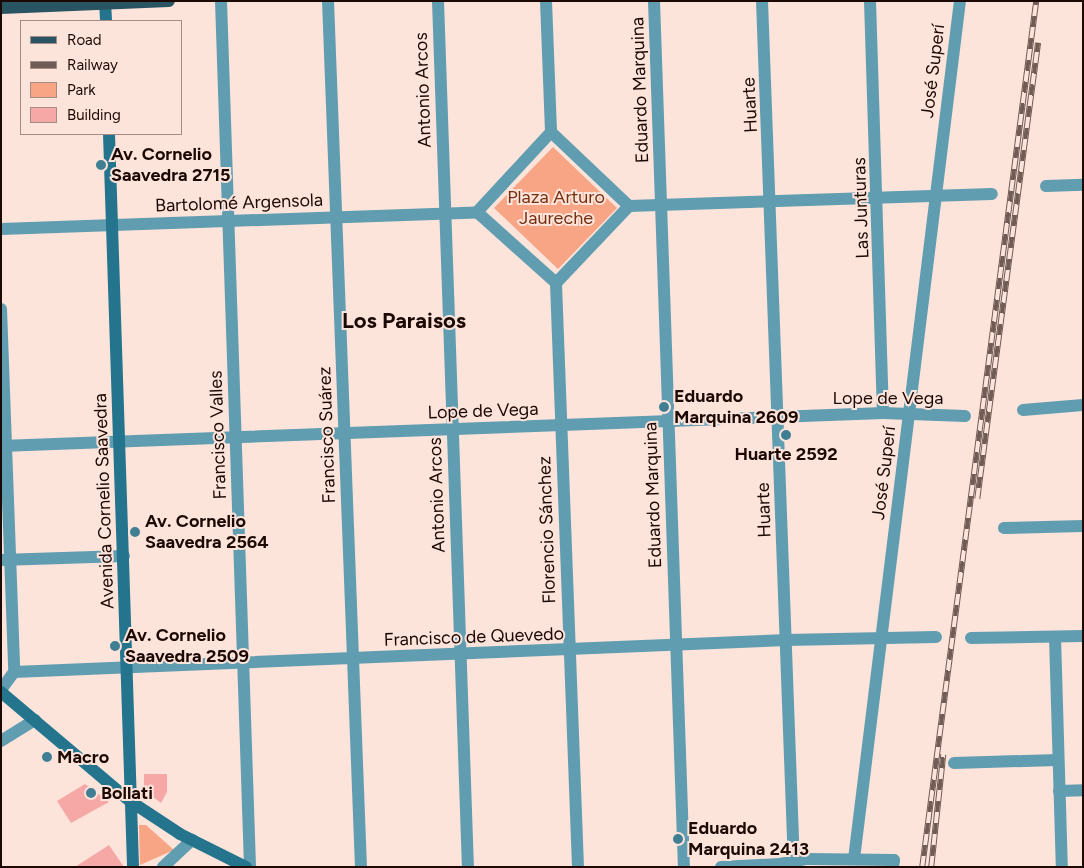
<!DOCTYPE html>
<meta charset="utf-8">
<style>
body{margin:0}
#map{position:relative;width:1084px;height:868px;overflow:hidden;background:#fce4db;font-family:Figtree,sans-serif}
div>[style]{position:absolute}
.green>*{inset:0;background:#f7a585}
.building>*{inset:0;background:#f6a8a6}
.minor>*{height:12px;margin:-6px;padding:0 6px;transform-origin:6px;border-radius:6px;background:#619db1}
.secondary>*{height:12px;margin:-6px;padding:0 6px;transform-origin:6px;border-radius:6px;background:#23748c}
.primary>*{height:12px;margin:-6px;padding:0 6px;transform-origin:6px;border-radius:6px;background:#295461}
.rail>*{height:5.5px;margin-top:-2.75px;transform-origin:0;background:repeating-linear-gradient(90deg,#fce4db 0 11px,#715c55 0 22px);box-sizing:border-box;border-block:1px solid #715c55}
.dots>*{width:14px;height:14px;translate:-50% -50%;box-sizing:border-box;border:2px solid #fce4db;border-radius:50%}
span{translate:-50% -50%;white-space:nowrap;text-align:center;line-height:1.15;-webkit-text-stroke:4px #fce4db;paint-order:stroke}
.street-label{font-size:18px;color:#1c0903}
.poi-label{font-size:18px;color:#1c0903;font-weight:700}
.left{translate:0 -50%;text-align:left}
.park-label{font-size:18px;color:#772e0e}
.district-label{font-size:22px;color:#1c0903;font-weight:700}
.frame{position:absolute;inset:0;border:2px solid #1c0903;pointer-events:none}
.legend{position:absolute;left:20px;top:20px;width:162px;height:115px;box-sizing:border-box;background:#fce4db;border:1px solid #a28c85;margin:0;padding:6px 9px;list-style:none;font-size:15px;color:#1c0903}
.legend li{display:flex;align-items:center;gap:10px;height:25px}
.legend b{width:25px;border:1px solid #a28c85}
</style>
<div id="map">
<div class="green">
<div style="clip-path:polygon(553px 147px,617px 208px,558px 269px,494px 208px)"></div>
<div style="clip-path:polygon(139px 825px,146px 825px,174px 850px,140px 865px)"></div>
</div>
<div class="building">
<div style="clip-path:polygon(144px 774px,167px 774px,167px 792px,161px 803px,144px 790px)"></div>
<div style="clip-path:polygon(85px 784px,109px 802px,71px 823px,57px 801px)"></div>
<div style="clip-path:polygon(109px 845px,124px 867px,75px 867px)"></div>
</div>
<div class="minor">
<div style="left:221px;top:1px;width:866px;rotate:88.08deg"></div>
<div style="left:328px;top:1px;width:867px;rotate:87.82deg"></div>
<div style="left:438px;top:1px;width:867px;rotate:88.02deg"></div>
<div style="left:546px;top:1px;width:131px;rotate:87.8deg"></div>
<div style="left:551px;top:132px;width:108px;rotate:43.5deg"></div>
<div style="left:654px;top:1px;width:867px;rotate:88.02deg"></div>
<div style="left:762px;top:1px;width:867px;rotate:87.88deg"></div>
<div style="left:870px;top:1px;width:412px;rotate:88.2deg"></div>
<div style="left:1046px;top:186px;width:37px;rotate:-2deg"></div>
<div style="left:629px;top:206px;width:363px;rotate:-1.9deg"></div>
<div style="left:477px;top:212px;width:109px;rotate:-47.2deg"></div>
<div style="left:477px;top:212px;width:106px;rotate:41.9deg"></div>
<div style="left:1px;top:229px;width:476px;rotate:-2deg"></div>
<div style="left:1px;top:309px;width:363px;rotate:87.9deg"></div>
<div style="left:14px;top:672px;width:22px;rotate:126deg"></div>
<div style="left:1023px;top:410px;width:60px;rotate:-4.8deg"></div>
<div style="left:1px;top:446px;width:883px;rotate:-2.14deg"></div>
<div style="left:883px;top:413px;width:82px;rotate:2.1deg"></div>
<div style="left:1004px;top:528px;width:79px;rotate:-1.5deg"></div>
<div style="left:1px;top:560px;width:123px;rotate:-1.9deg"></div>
<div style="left:1055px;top:637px;width:230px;rotate:88.3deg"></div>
<div style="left:971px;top:638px;width:112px;rotate:-1deg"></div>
<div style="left:14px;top:672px;width:773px;rotate:-2.37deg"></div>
<div style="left:786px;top:640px;width:150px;rotate:-1.1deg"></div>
<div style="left:1px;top:741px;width:40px;rotate:-32deg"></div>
<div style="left:954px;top:763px;width:104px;rotate:-1.7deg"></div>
<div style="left:1059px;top:791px;width:24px;rotate:-2deg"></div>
<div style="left:854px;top:859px;width:865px;rotate:-82.96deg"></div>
<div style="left:163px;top:867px;width:40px;rotate:-43deg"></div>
<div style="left:578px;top:867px;width:584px;rotate:-92.16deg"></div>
<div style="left:556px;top:283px;width:106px;rotate:-46.5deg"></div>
<div style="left:721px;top:867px;width:59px;rotate:-2.9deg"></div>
<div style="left:780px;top:864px;width:26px;rotate:-11deg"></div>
<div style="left:806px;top:859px;width:88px;rotate:0.7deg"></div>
<div style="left:894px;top:860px;width:7px;rotate:98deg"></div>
</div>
<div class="secondary">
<div style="left:105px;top:1px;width:20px;rotate:87deg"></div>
<div style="left:109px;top:134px;width:733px;rotate:88.12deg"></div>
<div style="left:1px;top:692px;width:169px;rotate:40.2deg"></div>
<div style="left:130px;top:801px;width:60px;rotate:33.4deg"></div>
<div style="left:180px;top:834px;width:74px;rotate:26.6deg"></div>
</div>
<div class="primary">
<div style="left:1px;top:8px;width:168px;rotate:-2.4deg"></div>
</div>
<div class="rail">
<div style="left:977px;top:499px;width:460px;rotate:-82.4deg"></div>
<div style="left:922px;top:867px;width:873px;rotate:-82.5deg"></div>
<div style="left:931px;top:867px;width:113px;rotate:-83.9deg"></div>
</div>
<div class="dots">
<div style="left:101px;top:165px;background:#3f7e93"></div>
<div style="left:664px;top:407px;background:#3f7e93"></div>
<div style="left:786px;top:435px;background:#3f7e93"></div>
<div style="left:135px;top:532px;background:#3f7e93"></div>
<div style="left:115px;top:646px;background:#3f7e93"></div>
<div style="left:47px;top:757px;background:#3f7e93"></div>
<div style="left:91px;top:793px;background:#3f7e93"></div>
<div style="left:678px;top:839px;background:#3f7e93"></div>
</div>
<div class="street-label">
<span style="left:933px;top:71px;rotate:-83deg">José Superí</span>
<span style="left:423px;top:90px;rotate:-92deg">Antonio Arcos</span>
<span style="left:640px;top:90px;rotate:-92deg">Eduardo Marquina</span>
<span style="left:750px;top:105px;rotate:-93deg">Huarte</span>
<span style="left:239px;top:203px;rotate:-2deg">Bartolomé Argensola</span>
<span style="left:861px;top:208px;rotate:-92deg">Las Junturas</span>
<span style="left:888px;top:398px">Lope de Vega</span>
<span style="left:483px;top:411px;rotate:-2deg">Lope de Vega</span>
<span style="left:218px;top:435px;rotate:-92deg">Francisco Valles</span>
<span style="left:327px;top:435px;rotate:-92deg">Francisco Suárez</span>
<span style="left:884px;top:473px;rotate:-83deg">José Superí</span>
<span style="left:437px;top:495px;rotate:-92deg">Antonio Arcos</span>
<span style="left:653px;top:495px;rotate:-92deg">Eduardo Marquina</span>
<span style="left:104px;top:501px;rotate:-92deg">Avenida Cornelio Saavedra</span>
<span style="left:764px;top:510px;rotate:-92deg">Huarte</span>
<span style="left:547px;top:530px;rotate:-92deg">Florencio Sánchez</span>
<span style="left:474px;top:637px;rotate:-2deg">Francisco de Quevedo</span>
</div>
<div class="poi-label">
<span class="left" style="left:111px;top:165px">Av. Cornelio<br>Saavedra 2715</span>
<span class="left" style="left:674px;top:407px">Eduardo<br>Marquina 2609</span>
<span style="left:786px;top:454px">Huarte 2592</span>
<span class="left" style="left:145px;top:532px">Av. Cornelio<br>Saavedra 2564</span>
<span class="left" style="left:125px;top:646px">Av. Cornelio<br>Saavedra 2509</span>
<span class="left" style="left:57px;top:757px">Macro</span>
<span class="left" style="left:101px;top:793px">Bollati</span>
<span class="left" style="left:688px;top:839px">Eduardo<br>Marquina 2413</span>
</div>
<div class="park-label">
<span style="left:556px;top:208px">Plaza Arturo<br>Jaureche</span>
</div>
<div class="district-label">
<span style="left:404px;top:321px">Los Paraisos</span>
</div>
<div class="frame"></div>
<ul class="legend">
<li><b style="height:6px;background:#295461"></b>Road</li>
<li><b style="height:6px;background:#715c55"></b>Railway</li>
<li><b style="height:14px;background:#f7a585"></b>Park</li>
<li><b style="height:14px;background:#f6a8a6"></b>Building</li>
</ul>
</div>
